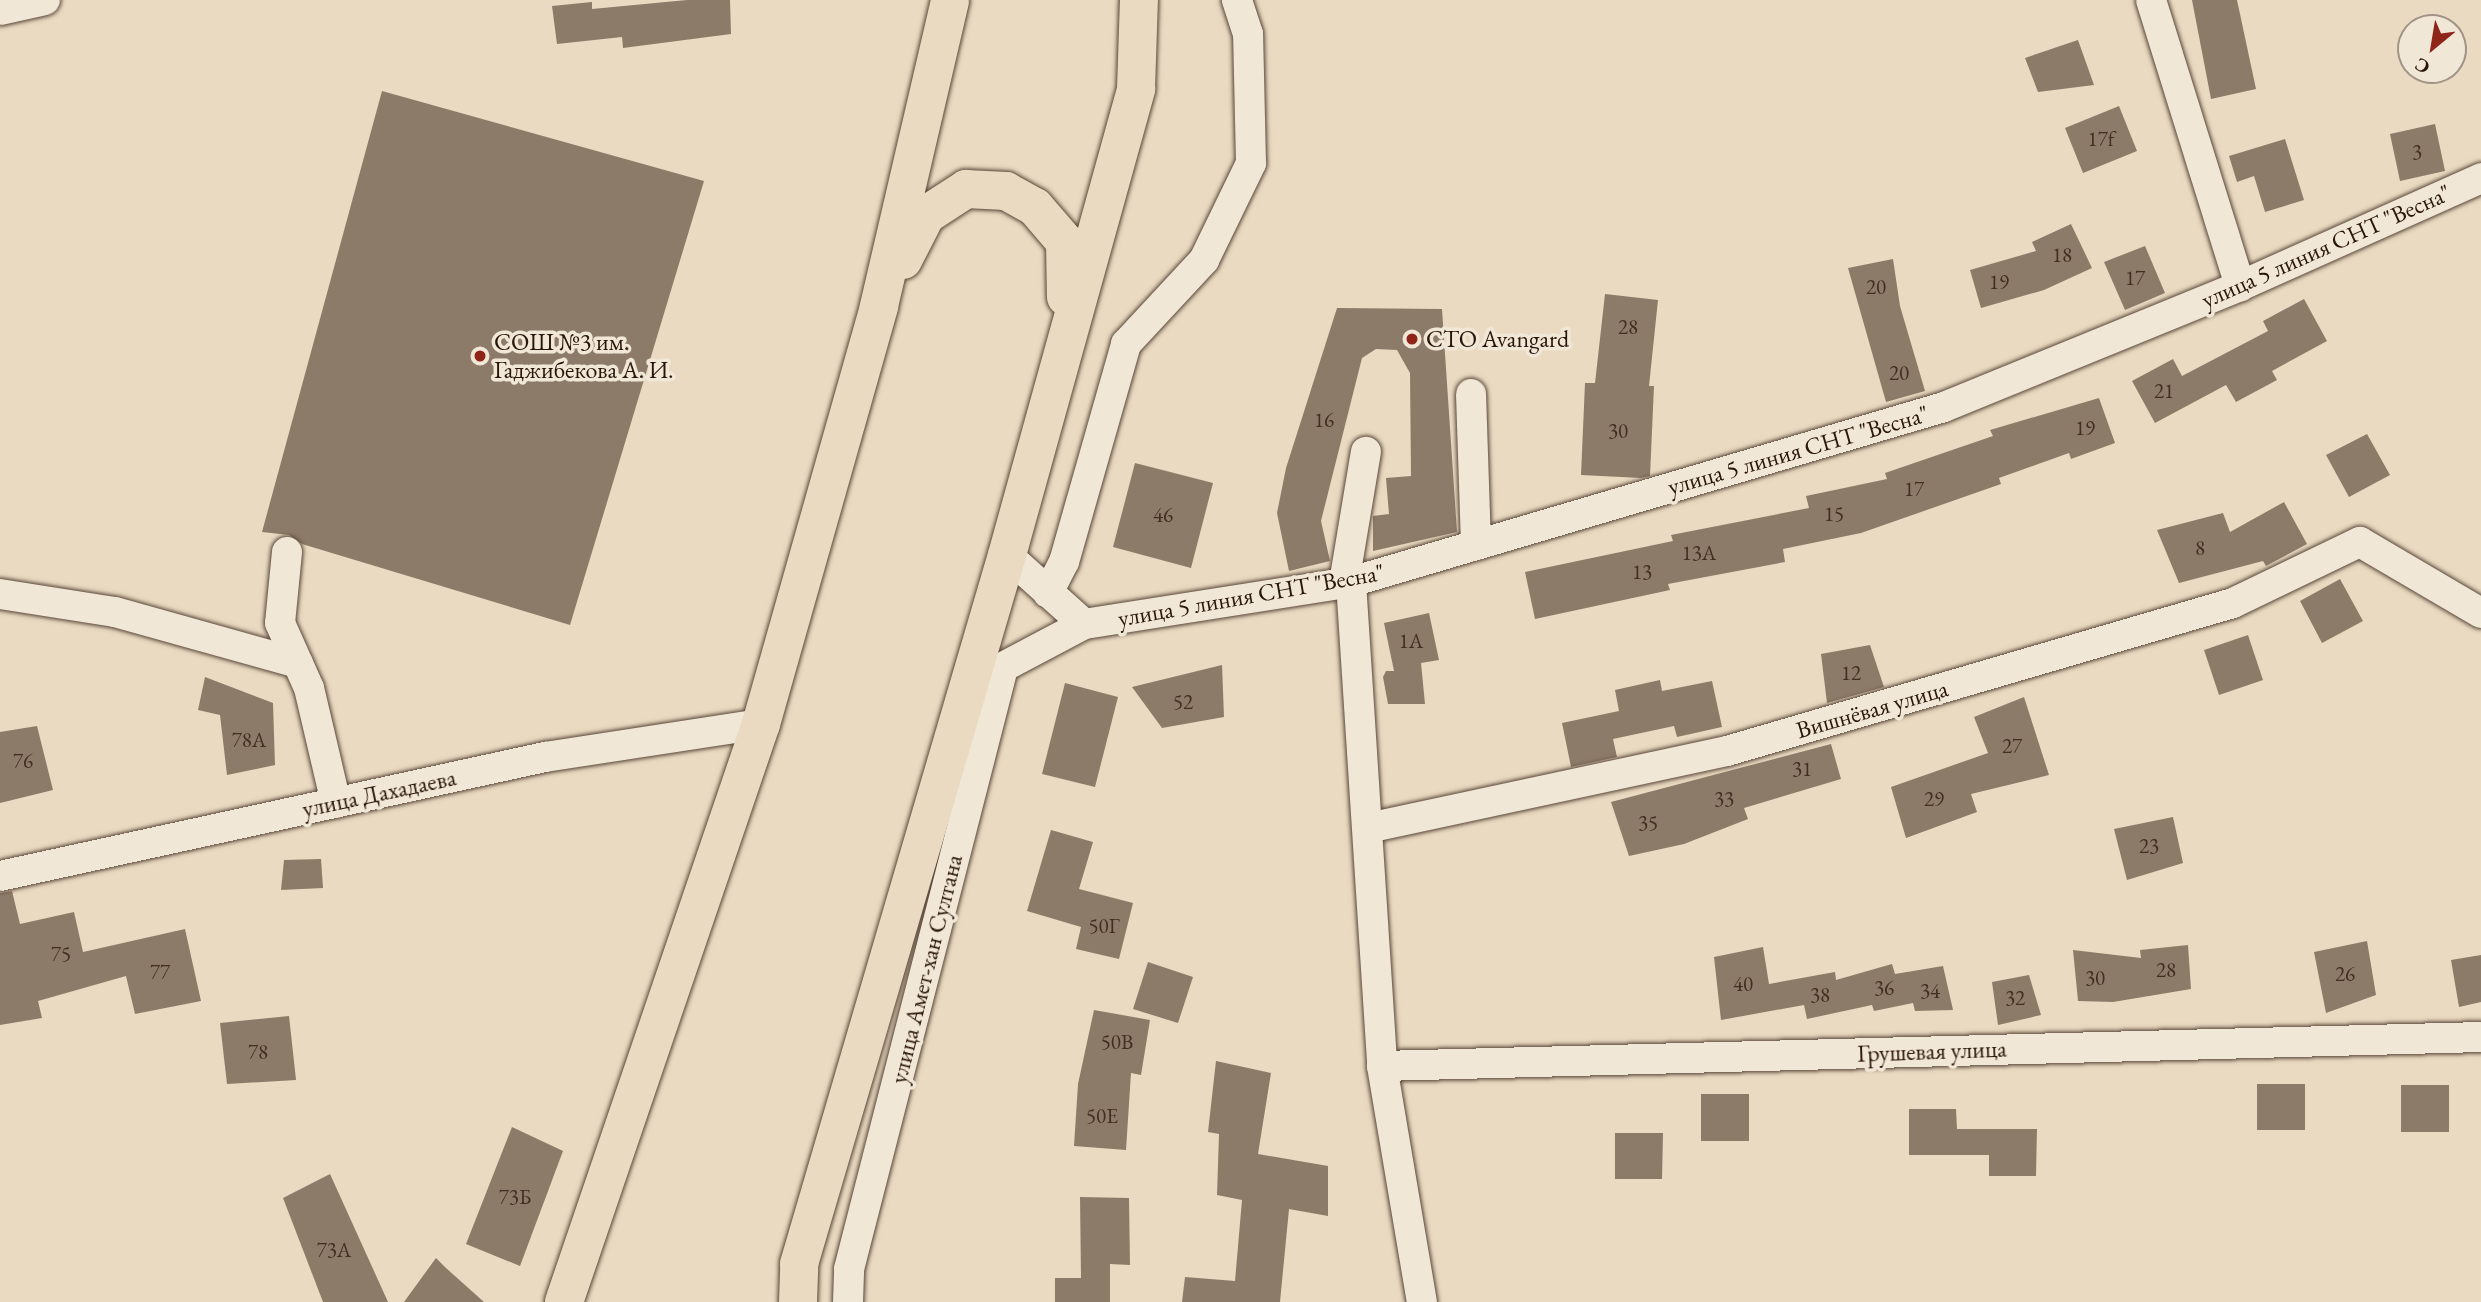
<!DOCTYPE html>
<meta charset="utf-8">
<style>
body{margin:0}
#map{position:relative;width:2481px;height:1302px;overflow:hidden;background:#e9dac1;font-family:"EB Garamond",serif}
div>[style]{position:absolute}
.building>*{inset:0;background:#8d7b69}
.roads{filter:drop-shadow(0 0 2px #594638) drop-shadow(0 0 2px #594638)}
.minor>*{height:30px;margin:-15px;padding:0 15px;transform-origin:15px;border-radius:15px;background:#f1e7d7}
.major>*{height:38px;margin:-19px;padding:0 19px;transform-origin:19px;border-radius:19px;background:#e9dac1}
.dots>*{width:19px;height:19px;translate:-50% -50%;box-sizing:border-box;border:4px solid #f1e7d7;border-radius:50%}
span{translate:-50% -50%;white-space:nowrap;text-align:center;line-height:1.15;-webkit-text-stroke:7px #f1e7d7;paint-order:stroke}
.number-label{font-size:21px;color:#422e22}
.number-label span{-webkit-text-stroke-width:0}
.street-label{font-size:24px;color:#29150a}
.poi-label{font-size:24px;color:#29150a}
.left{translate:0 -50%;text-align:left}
.north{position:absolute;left:2397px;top:14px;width:70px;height:70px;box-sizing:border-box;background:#f1e7d7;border:2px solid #a19385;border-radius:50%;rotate:210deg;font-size:19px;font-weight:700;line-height:28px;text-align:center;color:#29150a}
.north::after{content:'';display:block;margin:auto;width:24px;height:32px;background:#8f2418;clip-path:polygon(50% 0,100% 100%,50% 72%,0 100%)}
</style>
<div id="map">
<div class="building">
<div style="clip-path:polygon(687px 0,730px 0,731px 34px,623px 48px,622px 37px,557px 44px,552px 6px,592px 2px,592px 9px)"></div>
<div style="clip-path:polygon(2192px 0,2237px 0,2256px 89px,2211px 99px)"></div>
<div style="clip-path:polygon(2078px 40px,2094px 85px,2038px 92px,2025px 58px)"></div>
<div style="clip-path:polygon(382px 91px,704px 181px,570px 625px,302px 544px,289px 535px,262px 532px)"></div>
<div style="clip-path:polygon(2119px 106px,2137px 151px,2083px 173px,2065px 128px)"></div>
<div style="clip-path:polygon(2435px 124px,2445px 171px,2400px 181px,2390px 134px)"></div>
<div style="clip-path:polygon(2285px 139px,2304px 200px,2265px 212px,2254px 176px,2237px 182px,2229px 156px)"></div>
<div style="clip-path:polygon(2071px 224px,2092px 268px,2044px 290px,1981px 308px,1970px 270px,2036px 251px,2032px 242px)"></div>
<div style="clip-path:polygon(2145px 246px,2165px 293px,2125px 310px,2104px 262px)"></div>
<div style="clip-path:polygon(1893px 259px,1900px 306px,1925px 391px,1886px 402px,1848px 268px)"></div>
<div style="clip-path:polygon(1605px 294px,1658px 300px,1649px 386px,1654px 386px,1650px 476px,1641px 478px,1581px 475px,1585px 383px,1595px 383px)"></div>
<div style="clip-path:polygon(2304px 299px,2327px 341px,2272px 371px,2277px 380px,2236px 402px,2226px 385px,2155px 423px,2132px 381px,2173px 359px,2182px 376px,2268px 331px,2263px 321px)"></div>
<div style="clip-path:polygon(1337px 308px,1442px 309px,1457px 532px,1373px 551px,1373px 516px,1389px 514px,1386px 478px,1411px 476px,1410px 373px,1397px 350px,1376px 349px,1362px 358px,1321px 521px,1330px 561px,1289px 571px,1277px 513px,1286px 468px)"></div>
<div style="clip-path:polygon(2099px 398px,2115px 443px,2071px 459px,2069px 453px,1999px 478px,2001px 484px,1861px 533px,1783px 549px,1785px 562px,1668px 584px,1670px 590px,1535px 619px,1525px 572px,1673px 541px,1671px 535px,1809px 508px,1806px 496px,1887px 479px,1885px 473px,1993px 436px,1990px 430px)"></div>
<div style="clip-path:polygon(2367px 434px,2390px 475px,2349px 497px,2326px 455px)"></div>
<div style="clip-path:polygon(1135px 463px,1213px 483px,1191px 568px,1113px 547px)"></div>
<div style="clip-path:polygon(2284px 502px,2307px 544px,2266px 566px,2263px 561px,2179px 583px,2157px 530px,2223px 513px,2230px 532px)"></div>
<div style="clip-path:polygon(2340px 579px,2363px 621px,2322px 643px,2300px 601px)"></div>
<div style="clip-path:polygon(1429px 613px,1439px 660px,1421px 663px,1425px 704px,1388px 704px,1383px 677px,1386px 671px,1394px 671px,1384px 623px)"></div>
<div style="clip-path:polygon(2248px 635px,2263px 680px,2219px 695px,2204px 650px)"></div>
<div style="clip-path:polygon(1870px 645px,1884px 687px,1827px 703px,1821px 654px)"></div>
<div style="clip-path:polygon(1222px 665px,1224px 717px,1162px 728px,1132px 687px)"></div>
<div style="clip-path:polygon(205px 677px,273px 703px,275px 765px,227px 775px,220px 715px,198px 710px)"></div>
<div style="clip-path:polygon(1660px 680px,1662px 691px,1712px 681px,1722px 727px,1677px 737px,1674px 726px,1613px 739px,1617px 757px,1571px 767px,1562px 723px,1619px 711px,1615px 690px)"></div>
<div style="clip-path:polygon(1065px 683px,1118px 697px,1095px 787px,1042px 774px)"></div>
<div style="clip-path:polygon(2024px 697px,2049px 775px,1971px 794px,1977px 812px,1906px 838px,1891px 787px,1988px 753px,1974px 717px)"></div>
<div style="clip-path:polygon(37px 726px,53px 790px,0 803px,0 732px)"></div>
<div style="clip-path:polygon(1831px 744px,1841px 779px,1744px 808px,1748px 819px,1684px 844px,1629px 856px,1611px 802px)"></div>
<div style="clip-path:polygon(2173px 817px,2183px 863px,2127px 880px,2114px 829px)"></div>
<div style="clip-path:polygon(1051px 830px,1093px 842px,1079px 889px,1133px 903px,1119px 959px,1076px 949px,1081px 927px,1027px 911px)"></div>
<div style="clip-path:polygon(321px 859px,323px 888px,281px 890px,284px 860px)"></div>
<div style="clip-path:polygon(12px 891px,20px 924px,74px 912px,83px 952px,185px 929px,201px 1001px,135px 1014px,126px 976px,38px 1001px,42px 1018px,0 1025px,0 893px)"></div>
<div style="clip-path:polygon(2367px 941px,2376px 995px,2326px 1013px,2314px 952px)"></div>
<div style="clip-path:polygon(2188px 945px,2191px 989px,2113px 1002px,2078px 1001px,2073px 950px,2141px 958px,2140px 950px)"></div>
<div style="clip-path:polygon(1763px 947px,1769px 984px,1835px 972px,1836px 980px,1892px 964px,1895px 974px,1943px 966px,1953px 1010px,1915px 1011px,1913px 1003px,1874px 1011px,1872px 1005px,1807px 1019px,1804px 1005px,1721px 1020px,1714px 957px)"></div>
<div style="clip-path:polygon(2481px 955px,2481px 1002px,2459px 1007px,2451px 960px)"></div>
<div style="clip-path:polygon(1148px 962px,1193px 977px,1178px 1023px,1133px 1009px)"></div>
<div style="clip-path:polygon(2029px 975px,2041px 1015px,1998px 1025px,1992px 982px)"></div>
<div style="clip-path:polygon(1094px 1010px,1150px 1020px,1141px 1075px,1131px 1073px,1126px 1150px,1074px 1146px,1078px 1084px)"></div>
<div style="clip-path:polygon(289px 1016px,296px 1080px,227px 1084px,220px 1023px)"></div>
<div style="clip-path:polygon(1216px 1061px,1271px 1073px,1258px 1154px,1328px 1166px,1328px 1216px,1289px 1209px,1280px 1302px,1182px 1302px,1185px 1277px,1235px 1281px,1242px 1200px,1217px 1195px,1219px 1134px,1208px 1132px)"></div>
<div style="clip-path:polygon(2257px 1084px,2305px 1084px,2305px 1130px,2257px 1130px)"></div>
<div style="clip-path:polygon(2401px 1085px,2449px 1085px,2449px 1132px,2401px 1132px)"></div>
<div style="clip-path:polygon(1701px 1094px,1749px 1094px,1749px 1141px,1701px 1141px)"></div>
<div style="clip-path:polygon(1909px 1109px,1956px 1109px,1957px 1129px,2037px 1129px,2036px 1176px,1989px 1176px,1989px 1155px,1909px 1155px)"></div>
<div style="clip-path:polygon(512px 1127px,563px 1151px,520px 1266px,466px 1244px)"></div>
<div style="clip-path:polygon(1615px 1133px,1663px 1133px,1662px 1179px,1615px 1179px)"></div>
<div style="clip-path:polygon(330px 1174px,388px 1302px,323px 1302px,283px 1198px)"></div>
<div style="clip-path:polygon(1080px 1197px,1129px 1198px,1130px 1265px,1110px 1264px,1110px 1302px,1055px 1302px,1055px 1278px,1081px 1278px)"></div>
<div style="clip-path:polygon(436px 1258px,446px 1268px,484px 1302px,404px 1302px)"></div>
</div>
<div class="roads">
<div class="minor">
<div style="left:2151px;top:0;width:300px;rotate:72.7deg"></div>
<div style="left:0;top:10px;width:46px;rotate:-12.5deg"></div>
<div style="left:1471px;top:394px;width:151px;rotate:88.1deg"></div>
<div style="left:287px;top:552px;width:71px;rotate:95.6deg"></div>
<div style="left:280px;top:623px;width:71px;rotate:66deg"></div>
<div style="left:309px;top:688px;width:118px;rotate:76.8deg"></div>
<div style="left:1007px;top:555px;width:103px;rotate:41.9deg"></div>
<div style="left:1351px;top:582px;width:485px;rotate:86.3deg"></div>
<div style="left:1382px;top:1066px;width:239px;rotate:80.4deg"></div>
<div style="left:1344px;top:583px;width:133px;rotate:-80.5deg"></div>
<div style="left:1048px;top:593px;width:35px;rotate:-63deg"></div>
<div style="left:1064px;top:562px;width:227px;rotate:-74.1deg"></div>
<div style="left:1126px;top:344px;width:115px;rotate:-47.1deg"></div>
<div style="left:1204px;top:260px;width:108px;rotate:-64.1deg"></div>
<div style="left:1251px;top:163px;width:129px;rotate:-91.3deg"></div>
<div style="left:1248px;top:34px;width:36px;rotate:-108deg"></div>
<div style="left:0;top:594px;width:116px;rotate:8.9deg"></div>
<div style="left:115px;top:612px;width:190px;rotate:15.6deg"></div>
<div style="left:969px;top:685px;width:130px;rotate:-27.9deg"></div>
<div style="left:1084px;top:624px;width:270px;rotate:-8.9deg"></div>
<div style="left:1351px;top:582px;width:618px;rotate:-16.44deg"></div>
<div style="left:1944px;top:407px;width:320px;rotate:-22.2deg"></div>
<div style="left:2240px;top:286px;width:264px;rotate:-24.1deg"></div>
<div style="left:1368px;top:828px;width:367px;rotate:-12.1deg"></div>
<div style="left:1727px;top:751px;width:527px;rotate:-16.3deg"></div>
<div style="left:2233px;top:603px;width:141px;rotate:-25.7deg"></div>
<div style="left:2360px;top:542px;width:140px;rotate:30.4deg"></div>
<div style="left:0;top:876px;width:558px;rotate:-12.32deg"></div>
<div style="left:545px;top:757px;width:219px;rotate:-8.7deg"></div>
<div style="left:1382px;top:1066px;width:1099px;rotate:-1.51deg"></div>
<div style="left:848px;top:1302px;width:33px;rotate:-88deg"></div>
<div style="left:849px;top:1269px;width:620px;rotate:-75.63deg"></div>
</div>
<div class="major">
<div style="left:903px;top:260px;width:51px;rotate:-62.9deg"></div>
<div style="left:926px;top:215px;width:48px;rotate:-33deg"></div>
<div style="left:966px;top:189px;width:40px;rotate:2.9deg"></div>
<div style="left:1006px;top:191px;width:33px;rotate:29deg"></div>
<div style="left:1035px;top:207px;width:46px;rotate:49.4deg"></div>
<div style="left:1065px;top:242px;width:55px;rotate:89deg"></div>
<div style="left:564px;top:1302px;width:611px;rotate:-71.18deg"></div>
<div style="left:761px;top:724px;width:434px;rotate:-74.2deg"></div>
<div style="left:879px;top:306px;width:314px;rotate:-76.9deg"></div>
<div style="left:798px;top:1302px;width:38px;rotate:-88deg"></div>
<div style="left:799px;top:1264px;width:739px;rotate:-73.65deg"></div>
<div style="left:1007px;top:555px;width:484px;rotate:-74.5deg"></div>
<div style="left:1136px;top:89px;width:89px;rotate:-88.1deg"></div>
</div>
</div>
<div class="dots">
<div style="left:1412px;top:339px;background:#8f2418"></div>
<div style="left:480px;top:356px;background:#8f2418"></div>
</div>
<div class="number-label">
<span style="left:2101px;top:139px">17f</span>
<span style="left:2417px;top:152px">3</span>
<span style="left:2062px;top:255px">18</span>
<span style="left:2135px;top:278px">17</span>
<span style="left:1999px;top:282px">19</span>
<span style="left:1876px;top:287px">20</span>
<span style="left:1628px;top:327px">28</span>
<span style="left:1899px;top:373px">20</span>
<span style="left:2164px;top:391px">21</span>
<span style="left:1324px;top:420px">16</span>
<span style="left:2085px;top:428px">19</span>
<span style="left:1618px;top:431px">30</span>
<span style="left:1914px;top:489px">17</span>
<span style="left:1834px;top:514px">15</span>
<span style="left:1163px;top:515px">46</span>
<span style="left:2200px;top:548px">8</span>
<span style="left:1699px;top:553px">13А</span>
<span style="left:1642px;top:572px">13</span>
<span style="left:1411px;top:641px">1А</span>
<span style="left:1851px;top:673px">12</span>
<span style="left:1183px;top:702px">52</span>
<span style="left:249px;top:740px">78А</span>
<span style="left:2012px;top:746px">27</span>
<span style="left:23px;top:761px">76</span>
<span style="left:1802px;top:769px">31</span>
<span style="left:1724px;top:799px">33</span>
<span style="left:1934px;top:799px">29</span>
<span style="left:1648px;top:823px">35</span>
<span style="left:2149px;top:846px">23</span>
<span style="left:1104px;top:926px">50Г</span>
<span style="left:61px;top:954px">75</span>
<span style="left:2166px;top:970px">28</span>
<span style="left:160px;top:972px">77</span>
<span style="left:2345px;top:974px">26</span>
<span style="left:2095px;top:978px">30</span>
<span style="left:1743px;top:984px">40</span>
<span style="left:1884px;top:988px">36</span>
<span style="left:1930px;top:991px">34</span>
<span style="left:1820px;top:995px">38</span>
<span style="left:2015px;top:998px">32</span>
<span style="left:1117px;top:1042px">50В</span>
<span style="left:258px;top:1052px">78</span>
<span style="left:1102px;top:1116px">50Е</span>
<span style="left:515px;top:1197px">73Б</span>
<span style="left:334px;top:1250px">73А</span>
</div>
<div class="street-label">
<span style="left:2326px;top:246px;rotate:-24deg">улица 5 линия СНТ "Весна"</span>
<span style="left:1798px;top:450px;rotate:-16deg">улица 5 линия СНТ "Весна"</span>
<span style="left:1251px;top:595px;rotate:-10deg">улица 5 линия СНТ "Весна"</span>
<span style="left:1872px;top:709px;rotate:-16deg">Вишнёвая улица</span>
<span style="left:379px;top:793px;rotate:-12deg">улица Дахадаева</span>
<span style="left:926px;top:969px;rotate:-76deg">улица Амет-хан Султана</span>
<span style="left:1932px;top:1051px;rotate:-2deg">Грушевая улица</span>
</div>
<div class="poi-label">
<span class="left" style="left:1426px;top:339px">СТО Avangard</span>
<span class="left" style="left:494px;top:356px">СОШ №3 им.<br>Гаджибекова А. И.</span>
</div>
<div class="north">С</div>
</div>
